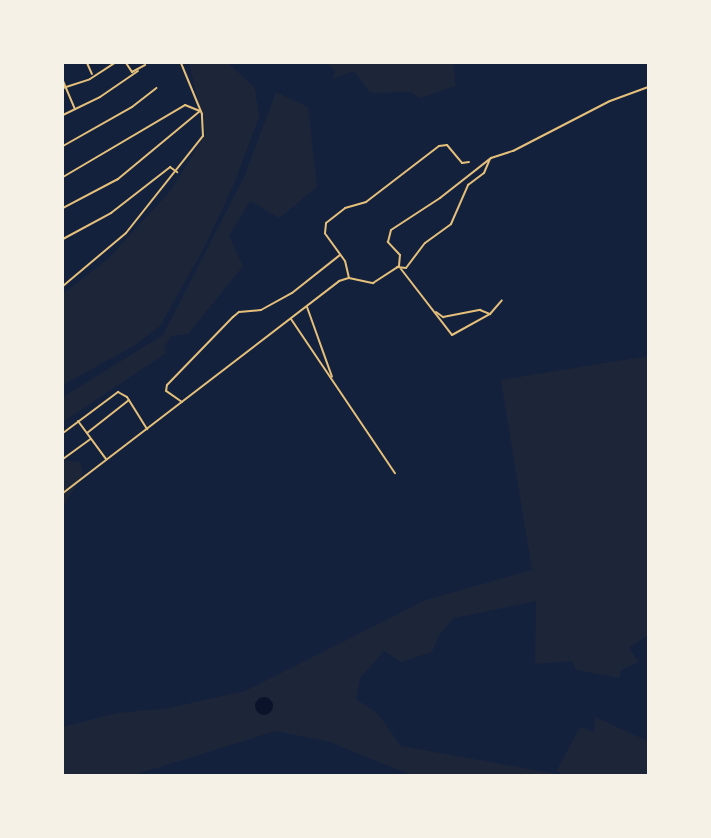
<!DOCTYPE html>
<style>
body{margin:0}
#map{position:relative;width:711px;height:838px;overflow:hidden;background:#14213d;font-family:Overpass,sans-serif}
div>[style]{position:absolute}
.green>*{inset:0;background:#1d2539}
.water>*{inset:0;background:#0b132b}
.round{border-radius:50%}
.minor>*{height:2px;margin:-1px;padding:0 1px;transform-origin:1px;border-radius:1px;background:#e5c07b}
span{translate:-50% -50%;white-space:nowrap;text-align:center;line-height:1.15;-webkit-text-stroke:6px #f6f1e7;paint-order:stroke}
.frame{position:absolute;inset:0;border:64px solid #f6f1e7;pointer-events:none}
</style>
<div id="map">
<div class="green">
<div style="clip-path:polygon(189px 63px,228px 63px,255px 88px,259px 117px,234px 184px,203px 250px,160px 326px,135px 345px,63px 385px,63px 294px,110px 257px,172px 189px,206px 133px)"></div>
<div style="clip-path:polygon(327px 63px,453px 63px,456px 86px,420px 98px,411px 92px,370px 93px,354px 71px,333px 79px,335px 71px)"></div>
<div style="clip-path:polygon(276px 92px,308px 107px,317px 187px,279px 218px,250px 201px,229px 236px,243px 266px,188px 334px,171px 336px,164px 347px,166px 353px,63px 422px,63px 397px,163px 335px,245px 175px)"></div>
<div style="clip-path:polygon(648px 356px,648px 635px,629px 648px,639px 662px,621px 670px,619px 678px,576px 670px,572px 661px,535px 664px,536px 601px,454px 618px,439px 635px,432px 652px,401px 662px,384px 651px,360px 678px,356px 699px,378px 714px,401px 746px,562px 775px,557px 770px,580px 727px,594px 732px,595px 717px,648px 741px,648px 775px,411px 775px,330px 742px,276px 731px,134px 775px,63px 775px,63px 727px,117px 713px,168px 708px,245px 691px,426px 600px,532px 570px,501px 380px)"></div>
<div style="clip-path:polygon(63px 460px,80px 462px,83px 474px,63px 507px)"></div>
</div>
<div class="water">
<div class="round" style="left:255px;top:697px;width:18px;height:18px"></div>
</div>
<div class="minor">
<div style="left:87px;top:63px;width:12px;rotate:66deg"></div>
<div style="left:126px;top:63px;width:11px;rotate:56deg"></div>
<div style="left:132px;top:72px;width:15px;rotate:-28deg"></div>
<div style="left:63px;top:81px;width:30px;rotate:67deg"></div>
<div style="left:63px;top:88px;width:28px;rotate:-18deg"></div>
<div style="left:90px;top:79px;width:30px;rotate:-33deg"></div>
<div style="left:63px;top:115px;width:41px;rotate:-25.9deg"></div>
<div style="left:100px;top:97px;width:46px;rotate:-34.4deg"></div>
<div style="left:63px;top:146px;width:79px;rotate:-29.5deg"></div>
<div style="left:132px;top:107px;width:31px;rotate:-38deg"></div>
<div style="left:63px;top:177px;width:142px;rotate:-30.5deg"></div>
<div style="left:185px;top:105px;width:16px;rotate:22deg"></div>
<div style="left:200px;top:111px;width:107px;rotate:140.3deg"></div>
<div style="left:118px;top:179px;width:62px;rotate:152.2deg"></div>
<div style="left:63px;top:239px;width:55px;rotate:-28.4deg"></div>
<div style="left:111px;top:213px;width:75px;rotate:-37.9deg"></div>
<div style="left:170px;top:167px;width:9px;rotate:36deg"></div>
<div style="left:397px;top:267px;width:9px;rotate:6deg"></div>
<div style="left:406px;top:268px;width:31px;rotate:-53deg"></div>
<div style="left:425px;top:243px;width:32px;rotate:-36deg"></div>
<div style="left:451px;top:224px;width:43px;rotate:-66.4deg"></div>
<div style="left:468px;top:185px;width:20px;rotate:-37deg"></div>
<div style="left:484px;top:173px;width:15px;rotate:-67deg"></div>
<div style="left:401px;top:269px;width:83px;rotate:52.3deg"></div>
<div style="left:452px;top:335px;width:43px;rotate:-28.9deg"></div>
<div style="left:490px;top:314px;width:18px;rotate:-49deg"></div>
<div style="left:349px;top:278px;width:17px;rotate:-103deg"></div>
<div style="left:345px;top:261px;width:34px;rotate:-126deg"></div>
<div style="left:325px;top:233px;width:10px;rotate:-84deg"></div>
<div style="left:326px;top:223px;width:24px;rotate:-38deg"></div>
<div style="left:345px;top:208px;width:22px;rotate:-16deg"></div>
<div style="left:366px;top:202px;width:92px;rotate:-37.5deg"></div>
<div style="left:439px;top:146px;width:8px;rotate:-7deg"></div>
<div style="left:447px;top:145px;width:23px;rotate:50deg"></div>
<div style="left:462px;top:163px;width:7px;rotate:-8deg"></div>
<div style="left:63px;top:286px;width:82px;rotate:-40.1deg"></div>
<div style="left:126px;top:233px;width:124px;rotate:-51.6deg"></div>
<div style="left:203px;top:136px;width:22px;rotate:-93deg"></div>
<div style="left:202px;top:114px;width:55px;rotate:-112.4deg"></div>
<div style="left:307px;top:307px;width:74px;rotate:70.3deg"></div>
<div style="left:436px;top:312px;width:9px;rotate:36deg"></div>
<div style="left:443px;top:317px;width:38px;rotate:-11deg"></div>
<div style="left:480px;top:310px;width:11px;rotate:22deg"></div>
<div style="left:291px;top:319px;width:186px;rotate:56deg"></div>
<div style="left:182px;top:402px;width:19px;rotate:-145deg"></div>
<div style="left:166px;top:391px;width:6px;rotate:-81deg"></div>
<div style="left:167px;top:385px;width:95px;rotate:-45.9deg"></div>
<div style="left:233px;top:317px;width:8px;rotate:-40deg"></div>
<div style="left:239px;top:312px;width:22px;rotate:-5deg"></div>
<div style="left:261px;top:310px;width:35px;rotate:-29deg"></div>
<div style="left:292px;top:293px;width:61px;rotate:-38.4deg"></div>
<div style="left:78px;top:421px;width:47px;rotate:53.6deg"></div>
<div style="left:63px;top:433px;width:69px;rotate:-36.7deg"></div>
<div style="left:118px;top:392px;width:10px;rotate:29deg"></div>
<div style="left:127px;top:397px;width:38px;rotate:58deg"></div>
<div style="left:87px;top:433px;width:53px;rotate:-38.2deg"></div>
<div style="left:63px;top:459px;width:34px;rotate:-36deg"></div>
<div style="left:63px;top:493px;width:348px;rotate:-37.5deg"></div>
<div style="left:339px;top:281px;width:10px;rotate:-17deg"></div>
<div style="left:349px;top:278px;width:25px;rotate:12deg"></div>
<div style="left:373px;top:283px;width:31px;rotate:-33deg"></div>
<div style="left:399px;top:266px;width:11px;rotate:-85deg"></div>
<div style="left:400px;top:255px;width:18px;rotate:-133deg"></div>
<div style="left:388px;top:242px;width:12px;rotate:-76deg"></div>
<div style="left:391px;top:230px;width:59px;rotate:-33.1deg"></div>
<div style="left:440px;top:198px;width:65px;rotate:-38.1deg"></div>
<div style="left:491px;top:158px;width:23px;rotate:-18deg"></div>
<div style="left:513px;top:151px;width:109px;rotate:-27.3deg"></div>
<div style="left:610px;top:101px;width:40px;rotate:-20.2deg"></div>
</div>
<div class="frame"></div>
</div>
